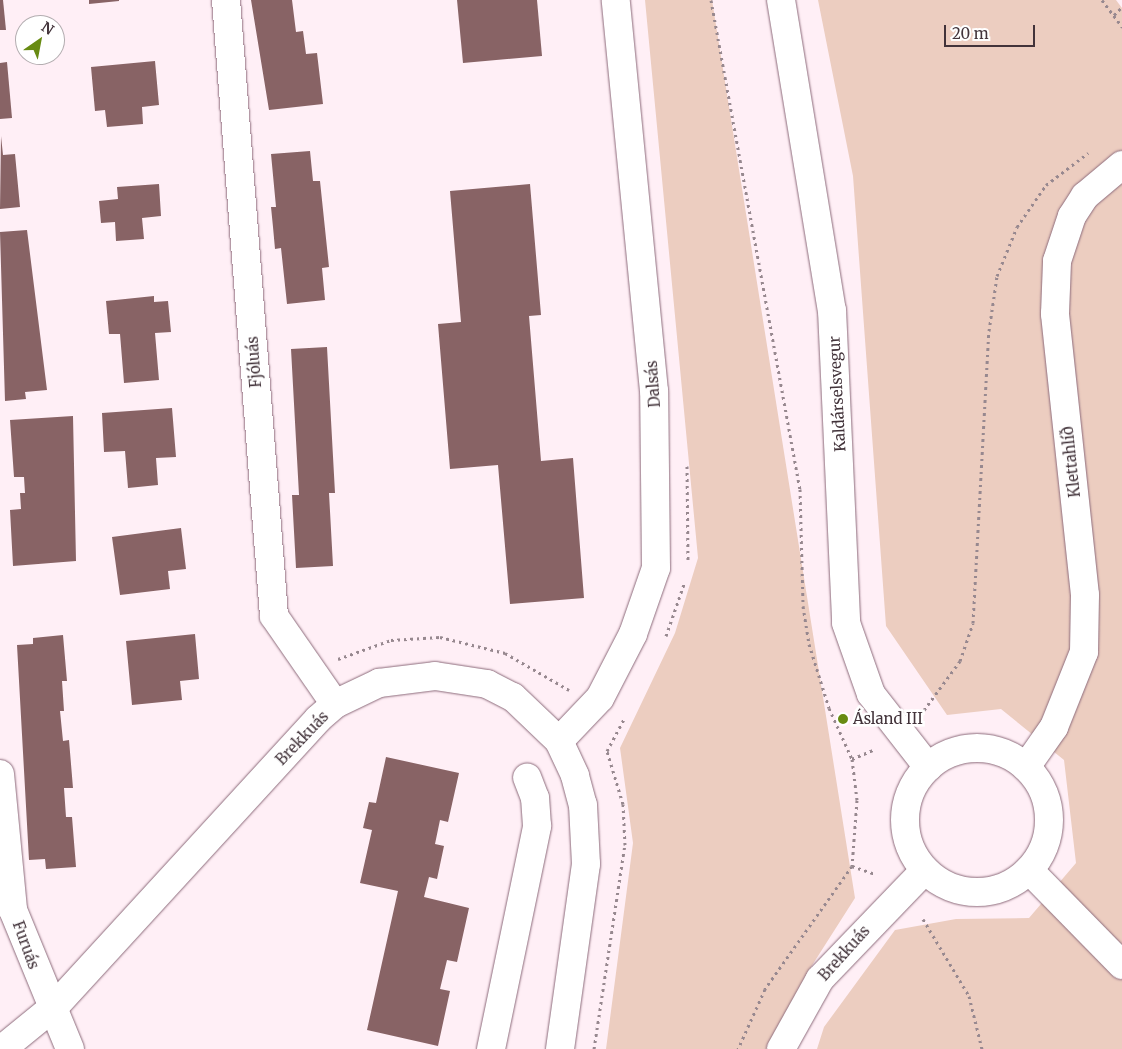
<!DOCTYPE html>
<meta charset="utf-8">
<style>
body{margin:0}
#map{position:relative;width:1122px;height:1049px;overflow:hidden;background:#ffeff6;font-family:Merriweather,serif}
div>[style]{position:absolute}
.green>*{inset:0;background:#eccdc0}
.building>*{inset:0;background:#886365}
.path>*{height:3px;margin-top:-1.5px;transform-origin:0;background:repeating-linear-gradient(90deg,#97888f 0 2.5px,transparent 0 6.5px)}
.roads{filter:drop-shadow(0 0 1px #8d6b7b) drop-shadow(0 0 1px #8d6b7b)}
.minor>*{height:28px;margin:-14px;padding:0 14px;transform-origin:14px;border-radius:14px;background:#fff}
.major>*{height:28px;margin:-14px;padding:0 14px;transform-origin:14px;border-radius:14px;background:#fff}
.major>.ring{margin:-14px;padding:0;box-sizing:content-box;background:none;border:28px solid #fff;border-radius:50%}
.dots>*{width:14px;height:14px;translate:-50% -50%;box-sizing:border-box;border:2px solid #fff;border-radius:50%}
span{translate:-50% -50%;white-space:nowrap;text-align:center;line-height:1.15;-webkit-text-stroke:5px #fff;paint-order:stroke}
.street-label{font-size:15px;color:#42333a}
.poi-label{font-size:15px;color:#42333a}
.left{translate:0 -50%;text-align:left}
.north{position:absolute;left:15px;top:15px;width:50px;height:50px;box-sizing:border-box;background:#fff;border:1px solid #b3adb0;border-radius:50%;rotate:33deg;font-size:14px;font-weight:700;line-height:20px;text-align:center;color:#42333a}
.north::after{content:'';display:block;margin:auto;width:18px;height:22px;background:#688b12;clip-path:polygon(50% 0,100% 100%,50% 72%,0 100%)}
.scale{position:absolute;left:944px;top:25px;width:91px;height:22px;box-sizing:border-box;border:2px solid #42333a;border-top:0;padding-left:6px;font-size:15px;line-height:18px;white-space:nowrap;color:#42333a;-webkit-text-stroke:4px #fff;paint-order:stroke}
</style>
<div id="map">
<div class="green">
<div style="clip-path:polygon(645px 0,712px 0,855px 898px,811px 967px,770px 1049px,606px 1049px,633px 843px,620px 748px,675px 633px,698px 558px)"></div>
<div style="clip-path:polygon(818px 0,1116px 0,1122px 8px,1122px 1049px,817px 1049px,824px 1027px,895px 930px,956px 919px,1029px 918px,1076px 863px,1064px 760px,1001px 709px,947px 715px,886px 626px,853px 176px)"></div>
</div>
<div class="building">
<div style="clip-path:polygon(0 0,3px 0,6px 30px,0 30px)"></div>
<div style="clip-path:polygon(89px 0,119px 0,119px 1px,89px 4px)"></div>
<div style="clip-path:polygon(251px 0,292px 0,296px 32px,303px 31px,306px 54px,317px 53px,323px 104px,269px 110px)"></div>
<div style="clip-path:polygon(457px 0,537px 0,542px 56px,463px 63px)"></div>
<div style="clip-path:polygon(155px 61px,159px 105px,142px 107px,143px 124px,107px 127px,105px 110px,95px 111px,91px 67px)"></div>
<div style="clip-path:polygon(7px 62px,12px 118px,0 119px,0 63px)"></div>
<div style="clip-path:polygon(1px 136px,3px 155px,15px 154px,20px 207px,0 209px)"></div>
<div style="clip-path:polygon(310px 151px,313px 181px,320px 181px,329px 267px,322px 268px,325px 300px,287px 304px,281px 248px,275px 249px,273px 227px,271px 207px,276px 207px,271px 154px)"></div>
<div style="clip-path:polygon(159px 184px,161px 216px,142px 218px,144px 239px,116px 241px,115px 222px,101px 223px,99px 201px,118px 199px,117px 187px)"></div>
<div style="clip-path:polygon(530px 184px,541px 315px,529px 316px,541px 461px,573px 458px,584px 598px,510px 604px,498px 465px,450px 469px,438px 324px,461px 322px,450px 191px)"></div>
<div style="clip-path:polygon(27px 230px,47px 390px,25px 392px,26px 399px,5px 401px,0 232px)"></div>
<div style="clip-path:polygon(154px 296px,154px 302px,168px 301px,171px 332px,155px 333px,159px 380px,124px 383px,120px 334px,109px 334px,106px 301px)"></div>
<div style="clip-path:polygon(327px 347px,335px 493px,329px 493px,333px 566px,296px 568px,292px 495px,299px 495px,291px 349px)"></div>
<div style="clip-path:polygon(172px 408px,176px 457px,156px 458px,158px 485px,128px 488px,125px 451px,104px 452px,102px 413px)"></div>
<div style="clip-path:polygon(73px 416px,76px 561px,13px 566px,10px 510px,21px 509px,20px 493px,25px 493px,24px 477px,14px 477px,10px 420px)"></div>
<div style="clip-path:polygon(181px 528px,186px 569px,168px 571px,170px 589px,120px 595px,112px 537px)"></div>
<div style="clip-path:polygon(195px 634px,199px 679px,180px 681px,182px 700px,132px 705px,126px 641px)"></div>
<div style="clip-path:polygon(63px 635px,67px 681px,62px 681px,64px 711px,60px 711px,63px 741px,69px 740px,73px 788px,64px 788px,66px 817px,72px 817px,76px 867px,46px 869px,45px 859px,29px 860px,17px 645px,33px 644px,33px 638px)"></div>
<div style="clip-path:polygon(386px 757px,459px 773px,448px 822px,440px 820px,435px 844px,444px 846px,437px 879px,429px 877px,424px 897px,469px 908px,457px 962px,447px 960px,440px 989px,450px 991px,438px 1046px,367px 1030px,398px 891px,360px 883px,372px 830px,363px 828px,369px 802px,376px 803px)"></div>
</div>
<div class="path">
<div style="left:711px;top:0;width:497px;rotate:79.7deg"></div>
<div style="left:800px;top:489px;width:117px;rotate:88.5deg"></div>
<div style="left:803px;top:606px;width:38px;rotate:81deg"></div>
<div style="left:809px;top:644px;width:67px;rotate:72.6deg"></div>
<div style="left:829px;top:708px;width:56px;rotate:65.7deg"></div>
<div style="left:852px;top:759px;width:41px;rotate:83deg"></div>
<div style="left:857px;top:800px;width:66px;rotate:94.3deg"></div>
<div style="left:852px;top:866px;width:151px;rotate:125.3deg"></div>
<div style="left:765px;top:989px;width:66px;rotate:114.2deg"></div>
<div style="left:1102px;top:0;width:34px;rotate:53deg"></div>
<div style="left:1114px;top:15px;width:11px;rotate:-45deg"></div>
<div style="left:687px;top:466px;width:96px;rotate:89.4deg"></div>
<div style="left:666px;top:636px;width:58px;rotate:-70.9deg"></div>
<div style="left:338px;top:659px;width:56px;rotate:-19.7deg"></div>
<div style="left:391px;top:640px;width:49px;rotate:-3.5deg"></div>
<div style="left:440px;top:637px;width:67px;rotate:13.8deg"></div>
<div style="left:505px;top:653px;width:74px;rotate:30deg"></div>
<div style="left:924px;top:710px;width:61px;rotate:-53.7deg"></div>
<div style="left:960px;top:661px;width:40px;rotate:-71.1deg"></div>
<div style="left:973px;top:623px;width:292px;rotate:-86.9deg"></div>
<div style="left:989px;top:331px;width:56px;rotate:-81.7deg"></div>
<div style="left:997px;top:276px;width:53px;rotate:-67.8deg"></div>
<div style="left:1017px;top:227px;width:51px;rotate:-55.4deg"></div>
<div style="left:1046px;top:185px;width:53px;rotate:-37.3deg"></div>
<div style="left:852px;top:759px;width:25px;rotate:-23deg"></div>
<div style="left:852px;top:866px;width:24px;rotate:19deg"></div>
<div style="left:923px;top:919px;width:90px;rotate:59.1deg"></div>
<div style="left:969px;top:996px;width:55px;rotate:76.2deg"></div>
<div style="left:594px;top:1049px;width:206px;rotate:-81.4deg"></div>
<div style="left:625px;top:845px;width:41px;rotate:-92.8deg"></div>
<div style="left:623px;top:804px;width:55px;rotate:-106.8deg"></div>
<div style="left:607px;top:751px;width:38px;rotate:-62deg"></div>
</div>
<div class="roads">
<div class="minor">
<div style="left:226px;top:0;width:618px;rotate:85.54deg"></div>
<div style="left:274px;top:616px;width:107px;rotate:55.3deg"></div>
<div style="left:559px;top:741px;width:59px;rotate:-46.4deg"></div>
<div style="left:600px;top:698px;width:72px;rotate:-62.7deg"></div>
<div style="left:633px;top:634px;width:70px;rotate:-70.8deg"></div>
<div style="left:656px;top:568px;width:177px;rotate:-90.6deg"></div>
<div style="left:654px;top:391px;width:393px;rotate:-95.6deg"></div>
<div style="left:1026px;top:767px;width:49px;rotate:-55deg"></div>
<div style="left:1054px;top:727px;width:81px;rotate:-68.2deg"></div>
<div style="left:1084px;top:652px;width:57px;rotate:-89deg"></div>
<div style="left:1085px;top:595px;width:283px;rotate:-96.1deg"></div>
<div style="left:1055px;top:314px;width:53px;rotate:-87.8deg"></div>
<div style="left:1057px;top:261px;width:47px;rotate:-71.6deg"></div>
<div style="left:1072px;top:216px;width:24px;rotate:-57deg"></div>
<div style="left:1085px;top:196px;width:48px;rotate:-40deg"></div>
<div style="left:0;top:774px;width:137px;rotate:84.5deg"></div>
<div style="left:13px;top:910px;width:150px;rotate:67.7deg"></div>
<div style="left:2px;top:1049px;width:70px;rotate:-39.2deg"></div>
<div style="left:56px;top:1005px;width:388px;rotate:-47.5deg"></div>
<div style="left:318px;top:719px;width:23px;rotate:-41deg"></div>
<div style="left:335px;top:704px;width:49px;rotate:-25.5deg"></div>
<div style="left:379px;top:683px;width:56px;rotate:-7.1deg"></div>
<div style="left:435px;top:676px;width:53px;rotate:8.7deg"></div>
<div style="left:487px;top:684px;width:29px;rotate:27deg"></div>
<div style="left:513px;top:697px;width:64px;rotate:43.7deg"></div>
<div style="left:559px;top:741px;width:38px;rotate:65deg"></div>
<div style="left:575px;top:776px;width:30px;rotate:75deg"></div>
<div style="left:583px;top:805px;width:59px;rotate:87.1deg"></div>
<div style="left:586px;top:864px;width:187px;rotate:98deg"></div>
<div style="left:491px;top:1049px;width:228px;rotate:-78.3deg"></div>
<div style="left:537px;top:826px;width:28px;rotate:-94deg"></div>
<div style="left:535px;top:798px;width:22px;rotate:-111deg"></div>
<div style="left:781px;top:1049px;width:80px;rotate:-60.9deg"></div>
<div style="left:820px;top:979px;width:151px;rotate:-46.1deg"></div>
</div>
<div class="major">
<div style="left:781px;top:0;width:314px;rotate:80.7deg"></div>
<div style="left:832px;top:310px;width:313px;rotate:87.4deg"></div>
<div style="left:846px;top:623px;width:75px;rotate:70.6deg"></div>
<div style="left:871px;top:694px;width:93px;rotate:52deg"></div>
<div class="ring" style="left:905px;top:748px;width:116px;height:116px"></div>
<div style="left:1029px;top:870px;width:133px;rotate:45.6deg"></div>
</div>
</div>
<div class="dots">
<div style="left:843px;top:719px;background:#688b12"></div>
</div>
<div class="street-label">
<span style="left:254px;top:362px;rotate:-94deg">Fjóluás</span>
<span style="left:653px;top:384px;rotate:-94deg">Dalsás</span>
<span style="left:837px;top:394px;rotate:-93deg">Kaldárselsvegur</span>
<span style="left:1071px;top:462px;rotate:-96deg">Klettahlíð</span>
<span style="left:302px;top:738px;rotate:-46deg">Brekkuás</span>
<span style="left:26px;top:945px;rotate:70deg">Furuás</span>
<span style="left:844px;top:953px;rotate:-48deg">Brekkuás</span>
</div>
<div class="poi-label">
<span class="left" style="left:853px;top:719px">Ásland III</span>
</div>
<div class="north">N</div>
<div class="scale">20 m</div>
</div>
